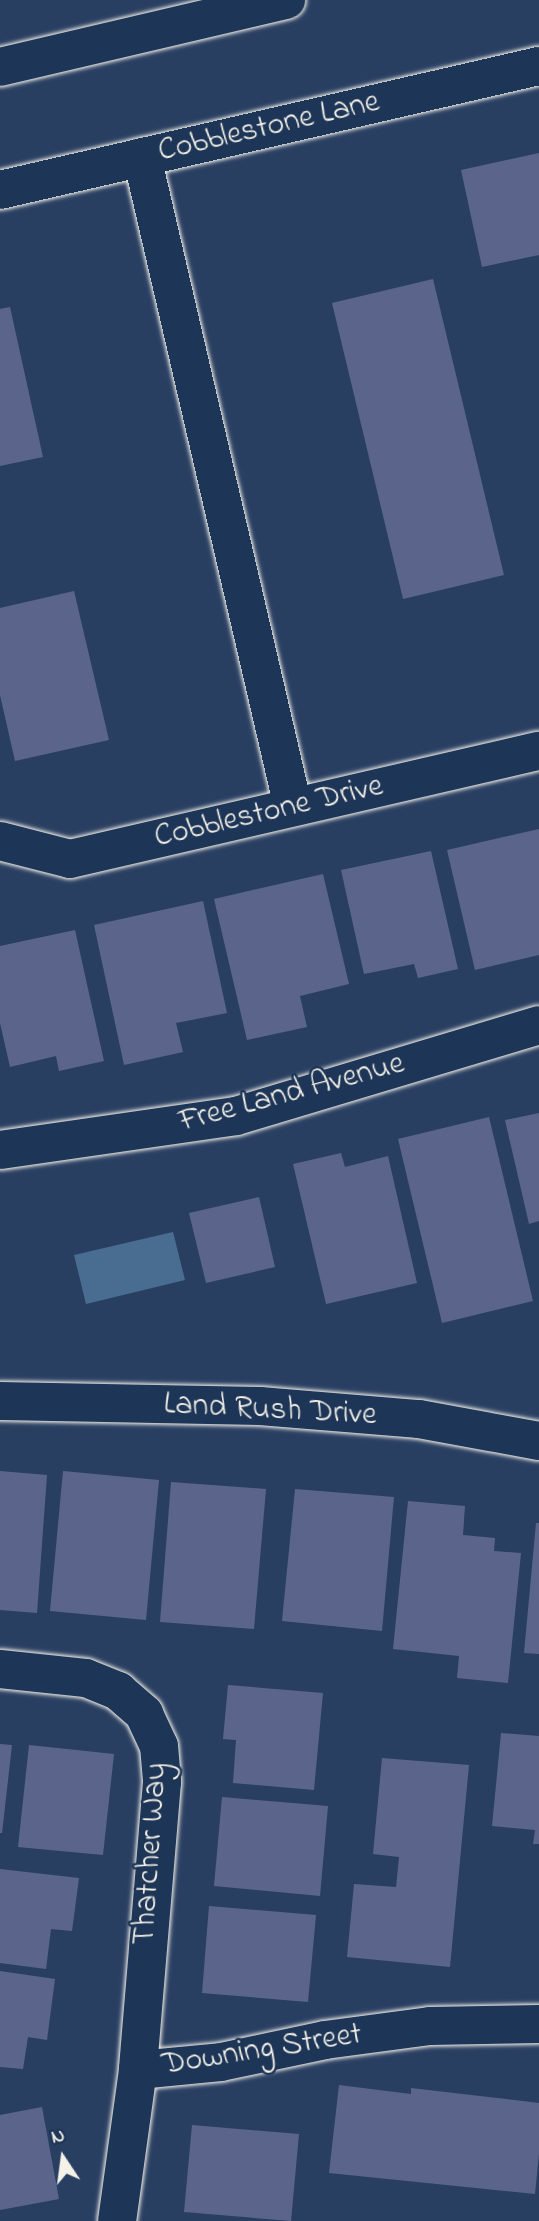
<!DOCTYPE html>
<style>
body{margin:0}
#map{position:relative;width:539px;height:2221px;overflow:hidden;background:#293f62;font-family:"Indie Flower",sans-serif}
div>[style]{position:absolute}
.water>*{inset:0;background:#496d90}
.building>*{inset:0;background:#5b658c}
.roads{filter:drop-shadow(0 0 2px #f4f1e8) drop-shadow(0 0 2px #f4f1e8)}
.minor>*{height:38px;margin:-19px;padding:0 19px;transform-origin:19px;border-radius:19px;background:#1d3557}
span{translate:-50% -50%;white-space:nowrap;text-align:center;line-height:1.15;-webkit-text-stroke:5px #1d3557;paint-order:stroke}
.street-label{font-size:32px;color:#f4f1e8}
.north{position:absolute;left:28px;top:2123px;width:70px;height:70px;-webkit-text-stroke:5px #1d3557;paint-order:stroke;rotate:347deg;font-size:19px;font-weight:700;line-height:28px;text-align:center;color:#f4f1e8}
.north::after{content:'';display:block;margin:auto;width:24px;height:32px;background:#f4f1e8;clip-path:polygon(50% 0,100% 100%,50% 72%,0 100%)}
</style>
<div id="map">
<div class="water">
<div style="clip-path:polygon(173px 1232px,185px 1280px,86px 1304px,74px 1255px)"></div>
</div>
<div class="building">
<div style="clip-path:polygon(539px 153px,539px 255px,482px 267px,461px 170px)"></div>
<div style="clip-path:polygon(433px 279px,504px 575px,403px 599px,332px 303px)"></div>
<div style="clip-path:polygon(10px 307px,43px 457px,0 466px,0 309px)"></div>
<div style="clip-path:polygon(74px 591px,109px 740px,15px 761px,0 695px,0 608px)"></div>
<div style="clip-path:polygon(539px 829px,539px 955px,475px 970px,447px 850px)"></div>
<div style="clip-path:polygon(431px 851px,458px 969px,418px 978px,414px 964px,364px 974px,341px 870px)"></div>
<div style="clip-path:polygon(323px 874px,349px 984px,300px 996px,307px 1027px,247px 1040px,214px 899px)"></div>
<div style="clip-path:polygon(203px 901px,227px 1013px,176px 1023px,183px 1052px,124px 1065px,94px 925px)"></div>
<div style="clip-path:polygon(75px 930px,104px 1061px,59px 1071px,56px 1056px,10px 1067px,0 1023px,0 946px)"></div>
<div style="clip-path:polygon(539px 1113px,539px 1221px,529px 1224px,505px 1120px)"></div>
<div style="clip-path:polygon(489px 1117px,533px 1301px,442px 1323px,398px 1139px)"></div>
<div style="clip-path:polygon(341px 1153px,345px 1167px,388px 1156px,417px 1283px,326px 1304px,293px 1164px)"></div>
<div style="clip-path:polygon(259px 1197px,275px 1267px,206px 1283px,189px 1213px)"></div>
<div style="clip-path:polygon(0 1471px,47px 1475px,37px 1613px,0 1610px)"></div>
<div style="clip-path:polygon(63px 1471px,159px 1480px,146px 1620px,50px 1611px)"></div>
<div style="clip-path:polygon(171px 1482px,266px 1489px,254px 1629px,160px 1622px)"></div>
<div style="clip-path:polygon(295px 1489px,394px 1497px,382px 1631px,282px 1621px)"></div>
<div style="clip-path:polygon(408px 1501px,465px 1506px,463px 1535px,495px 1538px,494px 1551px,521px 1553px,508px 1683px,457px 1678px,459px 1656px,393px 1649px)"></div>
<div style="clip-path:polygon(536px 1523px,539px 1523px,539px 1654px,524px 1653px)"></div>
<div style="clip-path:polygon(228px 1685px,323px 1693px,314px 1790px,233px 1783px,236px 1740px,223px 1739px)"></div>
<div style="clip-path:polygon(501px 1733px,539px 1736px,539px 1844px,533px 1844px,535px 1830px,492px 1826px)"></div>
<div style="clip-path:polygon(0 1744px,12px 1745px,2px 1833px,0 1833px)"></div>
<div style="clip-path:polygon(29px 1745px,114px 1754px,103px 1855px,18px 1847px)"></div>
<div style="clip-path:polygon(382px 1758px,469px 1765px,450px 1967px,347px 1957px,354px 1884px,396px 1887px,399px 1857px,373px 1854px)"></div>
<div style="clip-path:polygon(222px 1797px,328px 1806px,320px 1896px,214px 1886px)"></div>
<div style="clip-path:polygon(0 1869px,79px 1878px,72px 1931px,51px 1929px,46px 1969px,0 1963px)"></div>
<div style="clip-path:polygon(209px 1906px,316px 1915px,308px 2002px,202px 1993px)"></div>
<div style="clip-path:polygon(0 1971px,55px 1979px,47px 2040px,28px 2037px,23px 2069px,0 2067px)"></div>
<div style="clip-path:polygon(339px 2085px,411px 2094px,411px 2088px,539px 2103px,539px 2154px,535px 2194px,329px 2173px)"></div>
<div style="clip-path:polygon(42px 2107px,59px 2199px,0 2210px,0 2115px)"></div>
<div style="clip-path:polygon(192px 2125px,299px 2134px,291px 2221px,184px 2212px)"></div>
</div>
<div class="roads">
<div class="minor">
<div style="left:0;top:67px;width:294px;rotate:-13.2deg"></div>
<div style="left:142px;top:157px;width:667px;rotate:76.92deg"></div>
<div style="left:0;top:190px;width:553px;rotate:-12.96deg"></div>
<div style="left:0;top:841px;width:72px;rotate:14.4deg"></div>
<div style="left:70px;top:859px;width:481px;rotate:-13deg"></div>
<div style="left:0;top:1150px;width:238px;rotate:-8.2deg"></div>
<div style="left:236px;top:1116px;width:316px;rotate:-16.7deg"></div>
<div style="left:0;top:1401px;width:260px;rotate:1.1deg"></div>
<div style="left:260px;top:1406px;width:160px;rotate:4.7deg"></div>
<div style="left:419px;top:1419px;width:122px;rotate:10.4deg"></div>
<div style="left:0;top:1669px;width:86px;rotate:6deg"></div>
<div style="left:86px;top:1678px;width:35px;rotate:22deg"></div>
<div style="left:118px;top:1691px;width:35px;rotate:41deg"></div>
<div style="left:144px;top:1714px;width:35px;rotate:65deg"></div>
<div style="left:159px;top:1746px;width:36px;rotate:85deg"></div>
<div style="left:162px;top:1782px;width:289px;rotate:94.8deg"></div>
<div style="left:138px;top:2070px;width:152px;rotate:97.9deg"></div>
<div style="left:138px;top:2070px;width:83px;rotate:-5.5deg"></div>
<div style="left:221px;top:2062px;width:106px;rotate:-11.9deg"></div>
<div style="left:325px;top:2040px;width:106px;rotate:-7.6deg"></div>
<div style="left:430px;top:2026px;width:109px;rotate:-1.1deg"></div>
</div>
</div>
<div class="street-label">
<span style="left:269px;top:128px;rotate:-13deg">Cobblestone Lane</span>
<span style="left:269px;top:813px;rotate:-13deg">Cobblestone Drive</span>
<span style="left:292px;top:1094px;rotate:-15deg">Free Land Avenue</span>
<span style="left:270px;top:1411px;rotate:3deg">Land Rush Drive</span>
<span style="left:152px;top:1854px;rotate:-86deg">Thatcher Way</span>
<span style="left:262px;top:2051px;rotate:-9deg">Downing Street</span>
</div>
<div class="north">N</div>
</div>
